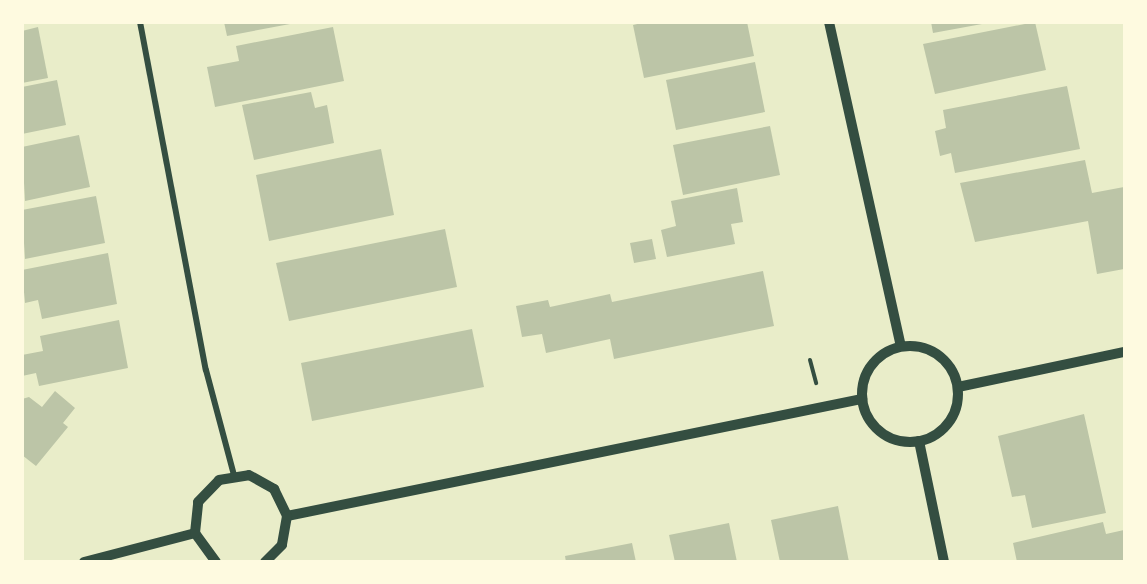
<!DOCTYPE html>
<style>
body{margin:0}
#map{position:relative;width:1147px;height:584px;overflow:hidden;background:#e9edc9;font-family:Commissioner,sans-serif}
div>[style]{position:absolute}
.building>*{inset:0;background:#bcc5a7}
.path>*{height:4px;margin:-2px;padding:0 2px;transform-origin:2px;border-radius:2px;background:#344e41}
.minor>*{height:6px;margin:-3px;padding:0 3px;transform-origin:3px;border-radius:3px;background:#344e41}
.tertiary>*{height:10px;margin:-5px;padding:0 5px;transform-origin:5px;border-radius:5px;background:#344e41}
.tertiary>.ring{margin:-5px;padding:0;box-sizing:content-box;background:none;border:10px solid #344e41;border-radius:50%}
span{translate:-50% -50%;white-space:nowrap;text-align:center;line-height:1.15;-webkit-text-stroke:4.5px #fefae0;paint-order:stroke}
.frame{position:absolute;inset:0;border:24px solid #fefae0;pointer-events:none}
</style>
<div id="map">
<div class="building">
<div style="clip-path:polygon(224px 22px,290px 22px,290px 24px,227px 36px)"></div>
<div style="clip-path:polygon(646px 22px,747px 22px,754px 56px,644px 78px,633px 25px)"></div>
<div style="clip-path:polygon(931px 22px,982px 22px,982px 24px,933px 33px)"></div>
<div style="clip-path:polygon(1035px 22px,1046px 70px,935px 94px,923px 44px)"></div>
<div style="clip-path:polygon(38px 27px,48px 78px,22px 83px,22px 31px)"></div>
<div style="clip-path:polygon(333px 27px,344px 81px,215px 107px,207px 67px,239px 61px,236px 46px)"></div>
<div style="clip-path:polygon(755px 62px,765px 112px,676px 130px,666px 80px)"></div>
<div style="clip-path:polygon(57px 80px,66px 125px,22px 134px,22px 87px)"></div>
<div style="clip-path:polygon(1067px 86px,1080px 149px,955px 173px,951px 153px,940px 156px,935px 131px,946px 128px,943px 110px)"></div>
<div style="clip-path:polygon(311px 92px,315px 108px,327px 105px,334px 143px,254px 160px,242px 105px)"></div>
<div style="clip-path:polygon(770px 126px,780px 175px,683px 195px,673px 145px)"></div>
<div style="clip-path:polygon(79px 135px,90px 187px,25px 201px,22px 147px)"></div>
<div style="clip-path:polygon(381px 149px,394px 215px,269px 241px,256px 175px)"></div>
<div style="clip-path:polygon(1085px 160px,1092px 193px,1124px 187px,1124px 269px,1097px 274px,1088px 221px,975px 242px,960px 183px)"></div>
<div style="clip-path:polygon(737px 188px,743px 222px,731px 224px,735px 244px,667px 257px,661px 230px,676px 226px,671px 201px)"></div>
<div style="clip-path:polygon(96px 196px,105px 243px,25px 259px,22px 210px)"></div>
<div style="clip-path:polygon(445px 229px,457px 287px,289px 321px,276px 263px)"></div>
<div style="clip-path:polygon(652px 239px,656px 259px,634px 263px,630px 243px)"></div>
<div style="clip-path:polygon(108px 253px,117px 304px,42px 319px,38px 300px,25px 303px,22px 270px)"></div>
<div style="clip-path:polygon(763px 271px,774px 326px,614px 359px,610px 339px,546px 353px,542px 334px,522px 337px,516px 306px,548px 300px,550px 307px,610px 294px,612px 302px)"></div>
<div style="clip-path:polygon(119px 320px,128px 368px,39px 386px,36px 373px,22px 376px,22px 355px,43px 351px,40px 336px)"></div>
<div style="clip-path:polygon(472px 329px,484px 387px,312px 421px,301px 363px)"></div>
<div style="clip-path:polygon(55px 391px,75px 408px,63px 423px,68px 427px,36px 466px,22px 455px,22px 399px,29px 397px,42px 407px)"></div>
<div style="clip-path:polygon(1084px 414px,1106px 513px,1032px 528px,1025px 495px,1012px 497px,998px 436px)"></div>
<div style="clip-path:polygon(838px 506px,849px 562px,780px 562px,771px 520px)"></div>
<div style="clip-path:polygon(1103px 522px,1106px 534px,1124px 530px,1124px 562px,1017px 562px,1013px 543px)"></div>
<div style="clip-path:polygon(729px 523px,737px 562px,675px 562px,669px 535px)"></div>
<div style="clip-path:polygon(632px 543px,636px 562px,566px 562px,565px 556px)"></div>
</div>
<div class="path">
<div style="left:810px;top:360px;width:24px;rotate:75deg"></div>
</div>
<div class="minor">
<div style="left:140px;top:22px;width:354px;rotate:79.3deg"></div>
<div style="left:206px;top:370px;width:109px;rotate:75.1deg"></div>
</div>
<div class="tertiary">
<div style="left:829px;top:22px;width:332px;rotate:77.5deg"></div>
<div class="ring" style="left:862px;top:346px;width:86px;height:86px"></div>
<div style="left:958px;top:387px;width:170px;rotate:-11.9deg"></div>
<div style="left:919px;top:441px;width:124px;rotate:78.3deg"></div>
<div style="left:287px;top:516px;width:587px;rotate:-11.5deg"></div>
<div style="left:84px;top:562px;width:115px;rotate:-14.6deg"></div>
<div style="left:216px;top:562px;width:36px;rotate:-126deg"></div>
<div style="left:195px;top:533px;width:31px;rotate:-84deg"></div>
<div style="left:198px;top:502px;width:30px;rotate:-46deg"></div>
<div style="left:219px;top:480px;width:30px;rotate:-9deg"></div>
<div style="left:249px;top:475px;width:29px;rotate:29deg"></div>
<div style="left:274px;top:489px;width:30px;rotate:64deg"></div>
<div style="left:287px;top:516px;width:29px;rotate:100deg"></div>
<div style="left:282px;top:545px;width:24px;rotate:135deg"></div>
</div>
<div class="frame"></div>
</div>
